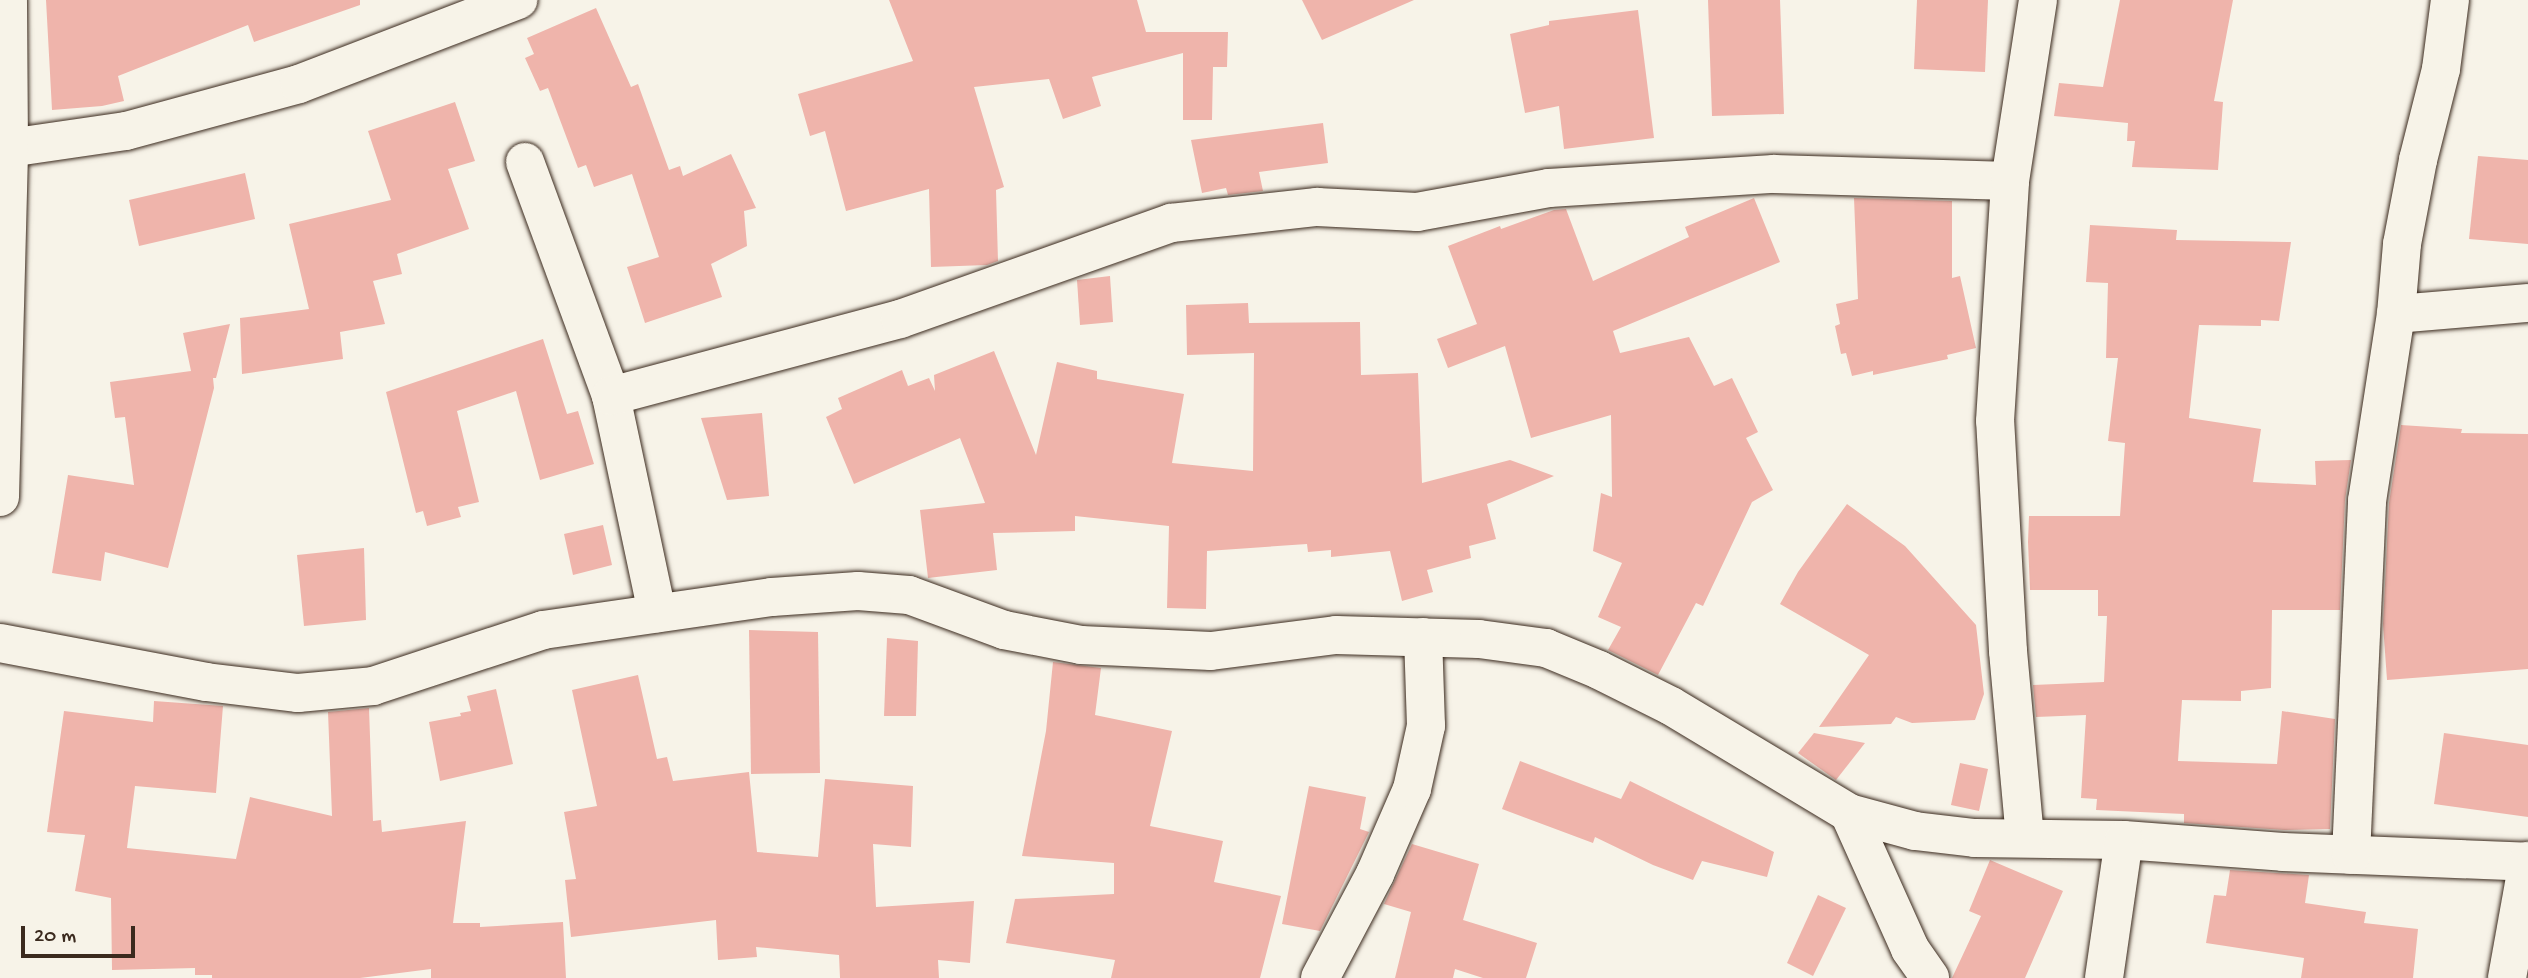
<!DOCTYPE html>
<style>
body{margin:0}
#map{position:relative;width:2528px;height:978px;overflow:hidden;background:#f7f3e8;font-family:"Gochi Hand",sans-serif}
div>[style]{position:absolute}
.building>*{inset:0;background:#efb4ab}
.roads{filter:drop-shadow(0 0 2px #3b2a1e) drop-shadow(0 0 2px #3b2a1e)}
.street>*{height:38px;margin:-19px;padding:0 19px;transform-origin:19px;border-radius:19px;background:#f7f3e8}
.secondary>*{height:38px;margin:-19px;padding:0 19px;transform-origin:19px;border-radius:19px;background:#f7f3e8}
span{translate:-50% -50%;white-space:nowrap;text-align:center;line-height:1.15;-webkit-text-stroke:5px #f7f3e8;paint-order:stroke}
.scale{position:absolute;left:21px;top:926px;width:114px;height:32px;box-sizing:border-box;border:4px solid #3b2a1e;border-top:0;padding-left:9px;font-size:21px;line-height:24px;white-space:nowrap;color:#3b2a1e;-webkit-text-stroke:5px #f7f3e8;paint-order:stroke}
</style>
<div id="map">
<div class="building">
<div style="clip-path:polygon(46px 0,360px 0,360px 5px,254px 42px,248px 25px,118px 76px,124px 101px,102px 106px,52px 110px)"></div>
<div style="clip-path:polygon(889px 0,1137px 0,1146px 32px,1228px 32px,1227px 67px,1213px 67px,1212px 120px,1183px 120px,1183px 53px,1092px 77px,1101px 106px,1063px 119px,1049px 79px,974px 87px,1004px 187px,996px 190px,998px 261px,987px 265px,931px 267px,929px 189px,846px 211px,825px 131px,810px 136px,798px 94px,913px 61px)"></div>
<div style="clip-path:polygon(1302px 0,1414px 0,1322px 40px)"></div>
<div style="clip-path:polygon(1708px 0,1780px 0,1784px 114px,1712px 116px)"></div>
<div style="clip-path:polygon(1917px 0,1988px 0,1985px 72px,1914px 69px)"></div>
<div style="clip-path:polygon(2120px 0,2233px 0,2214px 101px,2223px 102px,2218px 170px,2132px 167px,2135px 141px,2127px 141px,2128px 123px,2054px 116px,2059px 83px,2103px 87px)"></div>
<div style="clip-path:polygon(596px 8px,631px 87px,638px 84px,669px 170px,680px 166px,683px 176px,731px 154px,756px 208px,744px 211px,747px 246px,711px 264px,722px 297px,645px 323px,627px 267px,659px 257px,632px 174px,594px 187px,586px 165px,578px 168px,548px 88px,540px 91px,525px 58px,534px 54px,527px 38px)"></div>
<div style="clip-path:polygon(1638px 10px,1654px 138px,1564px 149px,1559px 106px,1525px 113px,1510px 34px,1549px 25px,1549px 21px)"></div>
<div style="clip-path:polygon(455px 102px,475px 161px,448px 169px,469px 229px,397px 254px,402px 274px,373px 281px,385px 324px,340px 332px,343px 359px,242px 374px,240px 318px,309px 309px,289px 224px,391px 200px,368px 131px)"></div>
<div style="clip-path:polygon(1323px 123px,1328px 163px,1259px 172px,1263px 191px,1228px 195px,1226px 188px,1202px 193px,1191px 140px)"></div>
<div style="clip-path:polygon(2478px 156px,2528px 160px,2528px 244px,2469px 239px)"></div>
<div style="clip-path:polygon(245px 173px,255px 219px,139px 246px,129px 200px)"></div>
<div style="clip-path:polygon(1754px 198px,1780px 262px,1613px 331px,1620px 353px,1689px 337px,1714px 386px,1732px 378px,1758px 432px,1746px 438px,1773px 490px,1752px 502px,1703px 606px,1696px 603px,1658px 675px,1608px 650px,1621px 627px,1598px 617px,1622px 563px,1593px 551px,1601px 493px,1612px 497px,1611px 415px,1531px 438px,1505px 346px,1448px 368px,1437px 339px,1477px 324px,1448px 246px,1500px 226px,1501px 229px,1554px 210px,1566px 209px,1593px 281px,1689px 237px,1685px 227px)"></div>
<div style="clip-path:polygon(1854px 198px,1952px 201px,1952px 278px,1960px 276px,1976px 348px,1947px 355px,1948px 359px,1873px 375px,1873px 371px,1852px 376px,1846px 353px,1841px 354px,1835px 326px,1840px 324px,1836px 304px,1858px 299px)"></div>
<div style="clip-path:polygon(2090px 225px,2177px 230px,2176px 240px,2291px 242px,2279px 321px,2261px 320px,2261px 326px,2199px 325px,2189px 418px,2261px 429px,2253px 482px,2316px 485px,2315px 461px,2351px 460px,2345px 500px,2340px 610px,2272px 610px,2271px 688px,2241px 691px,2241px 701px,2182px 700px,2178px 761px,2277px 764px,2282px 711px,2335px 719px,2330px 829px,2284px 830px,2184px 823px,2184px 814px,2096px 810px,2097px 799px,2081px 798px,2086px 715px,2036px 717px,2033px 685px,2104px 682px,2107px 616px,2098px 616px,2098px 590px,2030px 590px,2028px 542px,2029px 516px,2120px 516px,2125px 443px,2108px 441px,2118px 358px,2106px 358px,2108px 283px,2086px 282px)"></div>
<div style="clip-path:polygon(1110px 276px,1113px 322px,1080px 325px,1077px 280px)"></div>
<div style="clip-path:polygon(1248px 303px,1249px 323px,1360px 322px,1361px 375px,1418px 373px,1422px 483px,1510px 460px,1554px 476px,1487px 504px,1496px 539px,1469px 546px,1471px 558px,1427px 570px,1433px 592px,1402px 601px,1390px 551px,1331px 557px,1331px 550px,1308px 552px,1307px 544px,1207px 551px,1206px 609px,1167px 608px,1169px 526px,1075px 516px,1075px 531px,993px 533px,997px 570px,928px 578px,920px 510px,985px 503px,960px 438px,854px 484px,826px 417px,842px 409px,838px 398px,902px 370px,908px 386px,929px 378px,935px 391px,934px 375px,994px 351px,1036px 455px,1057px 362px,1097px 371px,1097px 379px,1184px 394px,1172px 463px,1253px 471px,1254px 353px,1187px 355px,1186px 305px)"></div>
<div style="clip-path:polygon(230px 324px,216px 378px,213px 378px,214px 388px,168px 568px,105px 552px,101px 581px,52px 573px,68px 475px,134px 485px,125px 417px,115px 418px,110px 382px,191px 371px,183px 333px)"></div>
<div style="clip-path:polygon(543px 339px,567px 414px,578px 411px,594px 464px,540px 480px,516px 391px,457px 411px,479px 502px,458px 507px,461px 517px,427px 526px,423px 511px,416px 513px,386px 392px)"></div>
<div style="clip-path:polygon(762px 413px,769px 496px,727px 500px,701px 418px)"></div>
<div style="clip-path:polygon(2401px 425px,2462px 429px,2461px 433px,2528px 434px,2528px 669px,2387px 680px,2383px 624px,2389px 503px)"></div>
<div style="clip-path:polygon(1847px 504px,1905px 546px,1976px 625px,1984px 694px,1975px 720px,1912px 723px,1896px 717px,1891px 724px,1819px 727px,1869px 655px,1780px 604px,1798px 572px)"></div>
<div style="clip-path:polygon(603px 525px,612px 565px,573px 575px,564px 534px)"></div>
<div style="clip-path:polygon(364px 548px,366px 620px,304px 626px,297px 555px)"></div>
<div style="clip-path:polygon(749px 630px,818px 632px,820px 773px,751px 774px)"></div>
<div style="clip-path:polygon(887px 638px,918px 641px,916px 716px,884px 716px)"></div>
<div style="clip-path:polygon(1053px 662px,1101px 668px,1095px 715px,1172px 731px,1150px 826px,1223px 841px,1214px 882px,1281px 896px,1260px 978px,1111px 978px,1115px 960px,1006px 943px,1015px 899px,1114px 894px,1114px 863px,1022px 856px,1046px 731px)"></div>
<div style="clip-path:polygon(638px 675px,657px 759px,667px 757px,673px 781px,749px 772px,757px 852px,818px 857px,825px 779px,913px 786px,911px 847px,873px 844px,876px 907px,974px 901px,970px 963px,938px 960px,939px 978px,840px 978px,839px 955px,756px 947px,757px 957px,718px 960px,716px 920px,571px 937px,565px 880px,576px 879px,564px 812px,597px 806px,572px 690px)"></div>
<div style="clip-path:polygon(496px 689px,513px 764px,440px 781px,429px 722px,461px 716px,460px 713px,471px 711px,467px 696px)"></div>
<div style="clip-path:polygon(154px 701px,223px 706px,216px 793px,135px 786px,127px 848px,236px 859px,250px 797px,332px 816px,328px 712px,369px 708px,373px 821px,381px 820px,382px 832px,466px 821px,453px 923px,480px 923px,480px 927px,563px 922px,566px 978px,431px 978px,431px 969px,360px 978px,212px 978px,212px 975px,195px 975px,195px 968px,112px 970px,111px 898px,75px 891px,85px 835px,47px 832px,64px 711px,153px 722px)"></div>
<div style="clip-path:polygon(1814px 733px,1865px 743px,1836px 780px,1798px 753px)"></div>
<div style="clip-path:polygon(2444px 733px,2528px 745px,2528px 817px,2434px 804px)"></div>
<div style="clip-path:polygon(1520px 761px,1621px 799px,1630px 781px,1774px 852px,1767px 877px,1702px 861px,1693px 880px,1653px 865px,1595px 837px,1593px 843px,1502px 809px)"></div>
<div style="clip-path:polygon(1960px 763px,1988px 769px,1979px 811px,1951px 805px)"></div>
<div style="clip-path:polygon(1309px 786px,1366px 797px,1360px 829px,1369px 832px,1320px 931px,1282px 924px)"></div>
<div style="clip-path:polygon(1412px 844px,1479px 864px,1463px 920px,1537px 943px,1526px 978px,1483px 978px,1455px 969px,1453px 978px,1395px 978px,1411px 912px,1384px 904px)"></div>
<div style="clip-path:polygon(1990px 860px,2063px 891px,2025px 978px,1952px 978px,1981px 916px,1969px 911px)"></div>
<div style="clip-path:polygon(2230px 870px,2309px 875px,2305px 903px,2366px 912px,2364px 923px,2418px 929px,2413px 978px,2301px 978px,2304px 958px,2206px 943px,2214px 895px,2226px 896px)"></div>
<div style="clip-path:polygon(1818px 895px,1846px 908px,1813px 976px,1787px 963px)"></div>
</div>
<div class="roads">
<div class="street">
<div style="left:9px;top:148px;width:118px;rotate:-8.3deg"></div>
<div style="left:126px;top:131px;width:179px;rotate:-15.2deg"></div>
<div style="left:299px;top:84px;width:235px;rotate:-21deg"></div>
<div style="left:525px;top:162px;width:249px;rotate:69.8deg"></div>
<div style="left:611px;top:396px;width:222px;rotate:78deg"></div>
<div style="left:2396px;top:314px;width:132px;rotate:-4.8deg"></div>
<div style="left:611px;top:396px;width:299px;rotate:-14.9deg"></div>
<div style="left:900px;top:319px;width:288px;rotate:-19.5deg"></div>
<div style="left:1171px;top:223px;width:147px;rotate:-6.3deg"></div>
<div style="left:1317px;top:207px;width:100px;rotate:2.9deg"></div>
<div style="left:1417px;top:212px;width:134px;rotate:-10.3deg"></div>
<div style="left:1549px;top:188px;width:225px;rotate:-3.6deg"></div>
<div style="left:1774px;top:174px;width:236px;rotate:1.7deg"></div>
<div style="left:0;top:643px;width:210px;rotate:10.7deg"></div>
<div style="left:206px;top:682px;width:93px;rotate:6.8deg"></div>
<div style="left:298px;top:693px;width:75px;rotate:-5.3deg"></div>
<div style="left:373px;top:686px;width:179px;rotate:-18.2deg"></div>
<div style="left:543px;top:630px;width:231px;rotate:-8.2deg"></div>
<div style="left:772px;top:597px;width:86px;rotate:-4deg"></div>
<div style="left:858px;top:591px;width:51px;rotate:4.5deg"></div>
<div style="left:909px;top:595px;width:101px;rotate:20.2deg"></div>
<div style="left:1004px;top:630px;width:78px;rotate:11deg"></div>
<div style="left:1081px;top:645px;width:130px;rotate:2.6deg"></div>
<div style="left:1211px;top:651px;width:126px;rotate:-7.3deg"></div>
<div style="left:1336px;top:635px;width:143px;rotate:1.6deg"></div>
<div style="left:1479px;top:639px;width:68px;rotate:7.7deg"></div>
<div style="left:1546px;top:648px;width:57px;rotate:22.5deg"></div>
<div style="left:1599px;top:670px;width:80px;rotate:26.6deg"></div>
<div style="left:1671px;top:706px;width:208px;rotate:31deg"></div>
<div style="left:1849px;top:813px;width:68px;rotate:15.3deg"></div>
<div style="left:1915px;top:831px;width:60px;rotate:6.7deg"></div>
<div style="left:1975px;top:838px;width:149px;rotate:0.8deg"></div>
<div style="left:2124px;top:840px;width:159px;rotate:4.3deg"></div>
<div style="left:2283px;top:852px;width:245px;rotate:2.3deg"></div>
<div style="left:1849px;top:813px;width:149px;rotate:65.8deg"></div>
<div style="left:1910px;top:949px;width:35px;rotate:55deg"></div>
<div style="left:2025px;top:838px;width:188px;rotate:-95.2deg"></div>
<div style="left:2008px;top:651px;width:230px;rotate:-93.2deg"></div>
<div style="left:1995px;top:421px;width:240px;rotate:-86.4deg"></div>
<div style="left:2010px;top:181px;width:183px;rotate:-81.2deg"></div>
<div style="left:2351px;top:855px;width:354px;rotate:-87.4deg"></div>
<div style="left:2367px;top:501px;width:189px;rotate:-81.2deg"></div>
<div style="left:2396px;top:314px;width:70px;rotate:-85.1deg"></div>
<div style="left:2402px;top:244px;width:86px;rotate:-79.2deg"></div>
<div style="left:2418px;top:160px;width:94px;rotate:-75.8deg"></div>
<div style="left:2441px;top:69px;width:70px;rotate:-82.6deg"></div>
<div style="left:1320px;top:978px;width:118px;rotate:-62.1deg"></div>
<div style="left:1375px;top:874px;width:93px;rotate:-66.5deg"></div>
<div style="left:1412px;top:789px;width:65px;rotate:-77.5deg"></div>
<div style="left:1426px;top:726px;width:89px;rotate:-91.9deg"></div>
<div style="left:2104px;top:978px;width:139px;rotate:-81.8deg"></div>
<div style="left:2507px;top:978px;width:119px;rotate:-79.8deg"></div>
</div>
<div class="secondary">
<div style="left:0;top:497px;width:349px;rotate:-88.5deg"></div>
<div style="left:9px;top:148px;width:148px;rotate:-90.4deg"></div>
</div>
</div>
<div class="scale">20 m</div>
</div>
